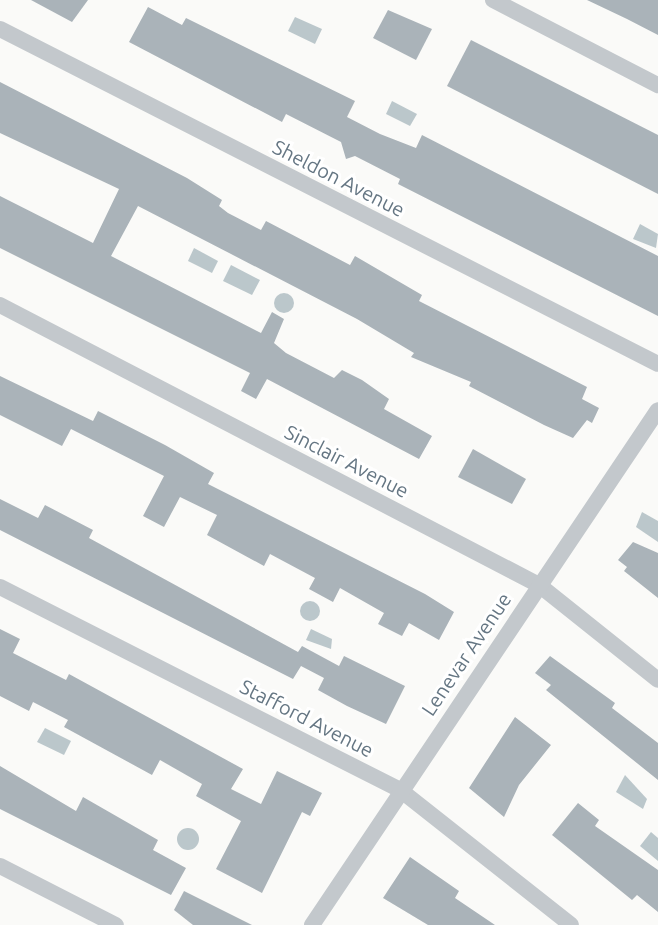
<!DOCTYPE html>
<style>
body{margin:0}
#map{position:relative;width:658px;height:925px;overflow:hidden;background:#fafaf8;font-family:Ubuntu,sans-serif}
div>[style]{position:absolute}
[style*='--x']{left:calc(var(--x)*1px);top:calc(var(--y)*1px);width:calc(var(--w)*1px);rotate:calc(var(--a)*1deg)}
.water>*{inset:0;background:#bbc7cb}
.round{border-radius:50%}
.building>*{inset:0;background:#aab3b9}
.street>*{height:16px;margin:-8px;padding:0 8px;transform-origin:8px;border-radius:8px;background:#c3c8cc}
span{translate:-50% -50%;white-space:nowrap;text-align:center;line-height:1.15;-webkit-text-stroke:6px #fff;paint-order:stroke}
.street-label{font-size:20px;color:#657683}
</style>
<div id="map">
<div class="water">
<div style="clip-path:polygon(295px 17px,322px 29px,315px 44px,288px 31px)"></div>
<div style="clip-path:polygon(392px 101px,417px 114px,410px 126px,386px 114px)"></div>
<div style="clip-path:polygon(640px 224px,658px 234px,656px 248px,633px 239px)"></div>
<div style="clip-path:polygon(194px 248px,218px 261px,212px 273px,188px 261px)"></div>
<div style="clip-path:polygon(231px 265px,260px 280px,252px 295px,223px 281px)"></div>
<div class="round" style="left:274px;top:293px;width:20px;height:20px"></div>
<div style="clip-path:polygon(642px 512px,658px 521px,658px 542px,636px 527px)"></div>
<div class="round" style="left:300px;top:601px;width:20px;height:20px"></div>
<div style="clip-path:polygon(311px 629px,332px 639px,331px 649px,306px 640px)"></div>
<div style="clip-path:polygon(45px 728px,71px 741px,64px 755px,37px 742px)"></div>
<div style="clip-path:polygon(625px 775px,647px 799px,643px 809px,616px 792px)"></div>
<div class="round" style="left:177px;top:828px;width:22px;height:22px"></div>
<div style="clip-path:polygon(651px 832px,658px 838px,658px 861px,640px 846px)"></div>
</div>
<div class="building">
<div style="clip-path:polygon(31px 0,88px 0,72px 22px)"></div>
<div style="clip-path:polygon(587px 0,658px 0,658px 35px,627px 19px)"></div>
<div style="clip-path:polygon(148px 7px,182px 25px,186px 18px,355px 101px,347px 117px,380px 134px,416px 148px,422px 135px,658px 256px,658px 316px,398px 184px,400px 179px,355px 156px,346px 159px,341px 142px,286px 114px,282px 122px,129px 42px)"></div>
<div style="clip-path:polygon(388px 10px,432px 29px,416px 60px,373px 38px)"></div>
<div style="clip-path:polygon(471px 40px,658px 135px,658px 194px,447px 86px)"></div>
<div style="clip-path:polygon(0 82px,187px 178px,222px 200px,219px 206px,228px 213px,261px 230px,266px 221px,350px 265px,355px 256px,422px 295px,419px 301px,587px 387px,582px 399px,599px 408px,592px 423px,587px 420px,573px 438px,544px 425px,469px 386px,471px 382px,411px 357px,414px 353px,357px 319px,138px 206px,111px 256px,261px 333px,272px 312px,284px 319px,274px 343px,286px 353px,334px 378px,342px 370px,362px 380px,389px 399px,384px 409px,432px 436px,419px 459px,267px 379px,256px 399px,241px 391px,250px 373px,0 248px,0 196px,93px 243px,119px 189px,0 133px)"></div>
<div style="clip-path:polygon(0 376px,93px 421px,98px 411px,165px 445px,214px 473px,208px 484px,425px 594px,454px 612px,439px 640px,409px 623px,402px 636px,378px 624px,384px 613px,340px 588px,333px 602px,309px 589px,315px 578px,270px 554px,264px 566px,207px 535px,217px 515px,180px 497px,164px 527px,143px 516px,164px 476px,71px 429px,62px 446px,0 415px)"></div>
<div style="clip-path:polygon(473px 449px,526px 479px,512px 504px,458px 477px)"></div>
<div style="clip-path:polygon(0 499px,38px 518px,45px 505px,68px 517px,93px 530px,89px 538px,298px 652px,302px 646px,339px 666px,344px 656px,405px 686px,386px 724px,347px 706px,318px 690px,324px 678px,301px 666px,293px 679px,0 530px)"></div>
<div style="clip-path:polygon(633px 542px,658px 553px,658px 598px,624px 571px,627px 567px,618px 560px)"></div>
<div style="clip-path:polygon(0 629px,20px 639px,13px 653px,66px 680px,69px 674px,243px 769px,231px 789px,261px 804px,277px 771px,322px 793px,310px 816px,302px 812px,262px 893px,216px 869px,241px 821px,196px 796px,202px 784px,160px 760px,152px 775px,64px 727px,68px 720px,33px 702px,29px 711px,0 696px)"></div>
<div style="clip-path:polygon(550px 656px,615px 703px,612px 708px,658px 743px,658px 780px,546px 690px,551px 685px,535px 673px)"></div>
<div style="clip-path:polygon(515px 717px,551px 745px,519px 785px,504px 817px,469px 788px)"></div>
<div style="clip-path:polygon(0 766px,76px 811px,83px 797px,158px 840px,153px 850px,186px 868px,171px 895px,0 809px)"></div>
<div style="clip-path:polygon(578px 803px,599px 820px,595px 826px,658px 870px,658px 912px,637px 895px,632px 900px,552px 835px)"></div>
<div style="clip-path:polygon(410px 857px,459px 891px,455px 898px,495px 925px,428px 925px,383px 898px)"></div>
<div style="clip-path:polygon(184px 891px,252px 925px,193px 925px,174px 910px)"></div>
</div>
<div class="street">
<div style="--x:493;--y:0;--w:186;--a:27.3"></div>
<div style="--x:0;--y:29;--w:738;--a:26.98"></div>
<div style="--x:0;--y:305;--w:607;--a:27.45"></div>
<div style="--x:539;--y:585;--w:152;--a:38.6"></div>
<div style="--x:0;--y:587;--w:447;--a:26.9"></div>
<div style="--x:399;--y:789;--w:219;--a:38.3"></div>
<div style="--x:0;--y:866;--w:130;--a:27"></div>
<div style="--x:312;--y:925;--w:620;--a:-56.11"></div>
</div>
<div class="street-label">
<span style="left:339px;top:178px;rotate:27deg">Sheldon Avenue</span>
<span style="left:347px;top:461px;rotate:27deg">Sinclair Avenue</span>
<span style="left:466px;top:654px;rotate:-56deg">Lenevar Avenue</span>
<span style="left:307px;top:718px;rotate:27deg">Stafford Avenue</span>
</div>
</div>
